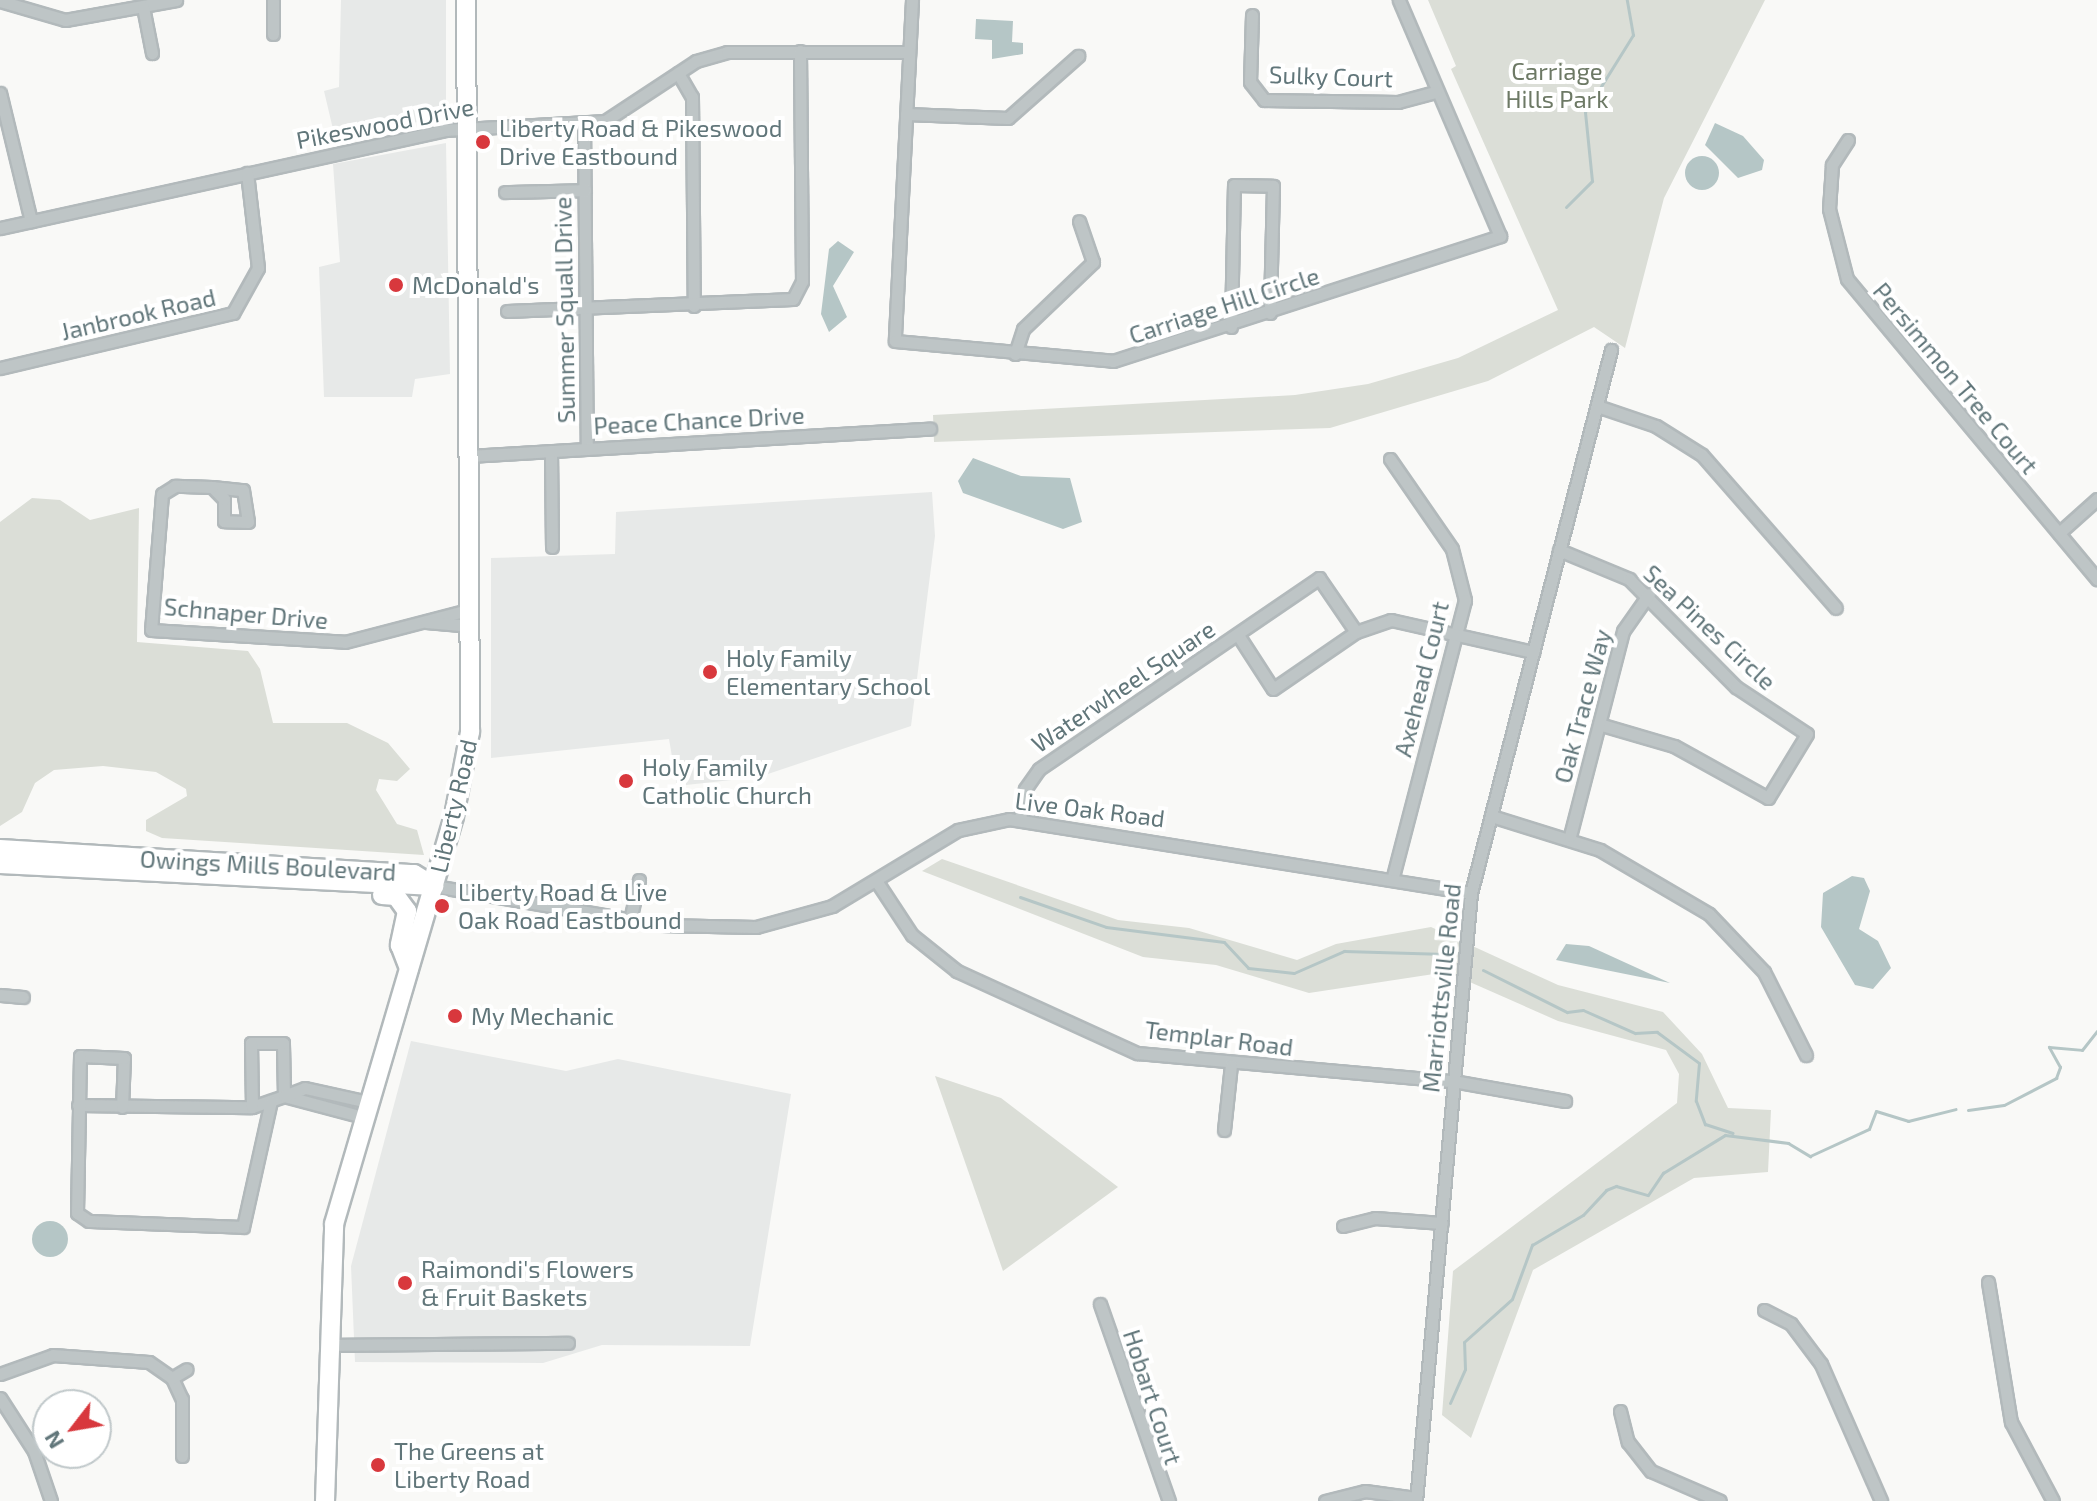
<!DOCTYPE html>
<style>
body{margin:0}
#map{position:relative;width:2097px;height:1501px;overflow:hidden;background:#f9f9f7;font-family:"Exo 2",sans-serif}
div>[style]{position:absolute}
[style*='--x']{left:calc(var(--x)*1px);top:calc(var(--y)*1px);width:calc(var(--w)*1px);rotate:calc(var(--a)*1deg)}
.built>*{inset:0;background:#e7e9e8}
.green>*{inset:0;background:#dbded7}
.water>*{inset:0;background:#b5c6c6}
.round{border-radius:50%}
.stream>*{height:3px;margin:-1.5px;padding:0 1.5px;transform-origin:1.5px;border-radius:1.5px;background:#b5c6c6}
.roads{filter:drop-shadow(2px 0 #b2b9bb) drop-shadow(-2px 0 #b2b9bb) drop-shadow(0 2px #b2b9bb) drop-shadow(0 -2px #b2b9bb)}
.street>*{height:11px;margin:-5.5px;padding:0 5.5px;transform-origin:5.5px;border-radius:5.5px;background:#bec5c6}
.primary>*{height:18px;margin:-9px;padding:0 9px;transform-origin:9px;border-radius:9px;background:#fff}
.dots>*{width:22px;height:22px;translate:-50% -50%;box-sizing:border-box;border:4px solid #fff;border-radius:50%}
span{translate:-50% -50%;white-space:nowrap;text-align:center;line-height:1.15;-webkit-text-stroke:8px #fff;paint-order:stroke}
.park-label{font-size:24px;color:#6d7965}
.street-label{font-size:24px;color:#61767a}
.poi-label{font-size:24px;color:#61767a}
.left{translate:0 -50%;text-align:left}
.north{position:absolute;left:32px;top:1389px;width:80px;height:80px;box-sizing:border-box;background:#fff;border:2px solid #c0c8ca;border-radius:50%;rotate:239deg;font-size:22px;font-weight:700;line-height:32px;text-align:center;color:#61767a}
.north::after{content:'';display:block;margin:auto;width:28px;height:36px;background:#d8383d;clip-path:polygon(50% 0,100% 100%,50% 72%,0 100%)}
</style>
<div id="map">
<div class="built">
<div style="clip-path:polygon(341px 0,446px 0,446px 115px,336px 142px,324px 91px,339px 87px)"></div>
<div style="clip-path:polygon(446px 143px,450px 374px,415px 379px,412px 397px,324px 397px,319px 267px,340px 262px,333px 164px)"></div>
<div style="clip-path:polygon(932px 492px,935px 536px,911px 726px,759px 777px,677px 786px,669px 739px,491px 758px,491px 558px,615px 554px,616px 512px)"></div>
<div style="clip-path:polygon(411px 1041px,566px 1071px,618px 1059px,791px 1094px,750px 1346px,602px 1345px,543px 1363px,355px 1362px,351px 1266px)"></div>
</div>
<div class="green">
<div style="clip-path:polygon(1428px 0,1765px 0,1664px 198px,1625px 348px,1594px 327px,1488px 381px,1330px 428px,934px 442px,933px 415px,1295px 395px,1368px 384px,1458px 358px,1558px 310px,1451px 69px,1456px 66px)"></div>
<div style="clip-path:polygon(32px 498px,60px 500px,90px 520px,139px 508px,137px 642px,248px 651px,260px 669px,273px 723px,347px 723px,388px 743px,410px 769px,397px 781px,379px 779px,376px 790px,397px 824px,417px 830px,424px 855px,162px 838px,146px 831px,146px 820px,187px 796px,186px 789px,156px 772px,103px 766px,54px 770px,35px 783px,22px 812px,0 826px,0 522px)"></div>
<div style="clip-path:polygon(942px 859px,1118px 920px,1189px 928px,1297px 960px,1336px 944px,1431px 927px,1558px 985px,1663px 1012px,1702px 1054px,1728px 1108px,1771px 1110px,1768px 1172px,1694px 1178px,1533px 1270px,1471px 1438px,1442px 1415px,1453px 1271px,1677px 1103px,1679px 1074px,1666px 1050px,1558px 1021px,1447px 972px,1309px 993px,1216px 965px,1143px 957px,922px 871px)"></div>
<div style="clip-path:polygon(935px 1076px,1001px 1098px,1118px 1187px,1003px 1271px)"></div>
</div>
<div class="water">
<div style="clip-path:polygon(976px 19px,1013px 21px,1012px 42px,1023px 43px,1023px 54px,992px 59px,992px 40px,975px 39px)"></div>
<div style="clip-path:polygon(1715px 123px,1743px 136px,1764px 160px,1762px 170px,1738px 178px,1705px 145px)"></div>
<div class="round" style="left:1685px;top:156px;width:34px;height:34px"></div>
<div style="clip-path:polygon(838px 241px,854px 252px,833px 286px,847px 317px,829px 332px,821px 314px,829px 249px)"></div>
<div style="clip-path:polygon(973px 458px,1021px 476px,1070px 478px,1082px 522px,1063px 529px,963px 493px,958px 481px)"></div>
<div style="clip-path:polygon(1852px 876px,1864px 878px,1870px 891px,1859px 929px,1878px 941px,1891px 968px,1873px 989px,1855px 985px,1821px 927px,1823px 893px)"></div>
<div style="clip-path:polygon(1566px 944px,1589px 946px,1670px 983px,1556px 960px)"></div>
<div class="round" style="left:32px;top:1221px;width:36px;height:36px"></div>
</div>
<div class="stream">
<div style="--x:1566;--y:207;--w:37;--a:-45"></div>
<div style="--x:1592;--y:181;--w:69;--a:-95.8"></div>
<div style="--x:1585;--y:112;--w:91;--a:-58.1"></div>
<div style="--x:1633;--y:35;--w:36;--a:-100"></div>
<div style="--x:1020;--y:897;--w:91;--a:19.2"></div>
<div style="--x:1106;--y:927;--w:119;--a:7.2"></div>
<div style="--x:1224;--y:942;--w:35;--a:47"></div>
<div style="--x:1248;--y:968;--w:46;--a:6.2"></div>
<div style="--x:1294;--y:973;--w:55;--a:-23.7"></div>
<div style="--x:1344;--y:951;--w:102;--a:1.7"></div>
<div style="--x:1483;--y:970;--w:94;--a:26.6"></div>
<div style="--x:1567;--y:1012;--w:16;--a:-7"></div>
<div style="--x:1583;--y:1010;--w:57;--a:23.9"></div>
<div style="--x:1635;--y:1033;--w:22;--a:-3"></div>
<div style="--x:1657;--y:1032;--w:52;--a:36.4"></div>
<div style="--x:1699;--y:1063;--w:38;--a:95"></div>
<div style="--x:1696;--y:1101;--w:25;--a:69"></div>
<div style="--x:1705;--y:1124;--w:29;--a:18"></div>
<div style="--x:1968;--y:1110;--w:36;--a:-8"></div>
<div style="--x:2004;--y:1105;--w:59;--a:-27.4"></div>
<div style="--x:2056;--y:1078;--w:12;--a:-70"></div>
<div style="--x:2060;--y:1067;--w:23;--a:-119"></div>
<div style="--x:2049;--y:1047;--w:33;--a:5"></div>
<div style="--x:2082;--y:1050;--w:24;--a:-52"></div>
<div style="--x:1450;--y:1403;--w:37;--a:-66"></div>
<div style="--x:1465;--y:1369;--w:27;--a:-92"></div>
<div style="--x:1464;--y:1342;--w:64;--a:-41.9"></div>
<div style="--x:1512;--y:1299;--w:58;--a:-69.7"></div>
<div style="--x:1532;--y:1245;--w:59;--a:-30.5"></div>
<div style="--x:1583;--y:1215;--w:34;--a:-47"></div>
<div style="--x:1606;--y:1190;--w:11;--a:-22"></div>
<div style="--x:1616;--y:1186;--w:33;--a:16"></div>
<div style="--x:1648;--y:1195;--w:27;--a:-56"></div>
<div style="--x:1663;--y:1173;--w:73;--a:-31.5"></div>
<div style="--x:1725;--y:1135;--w:64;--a:7.2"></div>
<div style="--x:1788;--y:1143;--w:26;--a:31"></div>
<div style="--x:1810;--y:1156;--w:65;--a:-24.6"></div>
<div style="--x:1869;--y:1129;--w:19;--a:-69"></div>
<div style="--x:1876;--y:1111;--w:34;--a:17"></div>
<div style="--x:1908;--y:1121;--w:49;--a:-14"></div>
</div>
<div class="roads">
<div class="street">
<div style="--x:273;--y:0;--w:34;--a:90"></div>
<div style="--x:912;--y:0;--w:341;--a:92.9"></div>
<div style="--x:895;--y:341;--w:219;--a:5.2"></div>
<div style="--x:1113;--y:361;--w:407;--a:-17.9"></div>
<div style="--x:1500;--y:236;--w:257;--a:-113.2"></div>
<div style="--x:0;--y:1;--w:68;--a:16.3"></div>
<div style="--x:65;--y:20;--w:113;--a:-10.2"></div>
<div style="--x:143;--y:7;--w:47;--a:78.9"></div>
<div style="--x:1252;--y:15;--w:67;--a:91.7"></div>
<div style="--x:1250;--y:82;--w:23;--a:52"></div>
<div style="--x:1264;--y:100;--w:134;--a:0.9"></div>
<div style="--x:1398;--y:102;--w:39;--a:-15"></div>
<div style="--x:678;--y:73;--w:28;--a:60"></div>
<div style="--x:692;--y:97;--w:209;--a:89.5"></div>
<div style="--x:0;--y:93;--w:132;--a:76.4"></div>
<div style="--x:906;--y:114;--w:102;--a:2.2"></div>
<div style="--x:1008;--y:118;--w:94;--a:-41.5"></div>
<div style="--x:584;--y:123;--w:326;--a:89.5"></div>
<div style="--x:1848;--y:140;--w:30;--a:123"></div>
<div style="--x:1832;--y:165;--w:44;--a:93.9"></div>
<div style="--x:1829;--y:209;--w:72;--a:75.6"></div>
<div style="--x:1847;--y:279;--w:391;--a:50.2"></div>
<div style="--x:505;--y:192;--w:80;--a:-1.4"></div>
<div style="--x:0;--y:228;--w:456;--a:-12.4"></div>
<div style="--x:445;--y:130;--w:160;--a:-3.2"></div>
<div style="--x:605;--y:121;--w:109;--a:-33.4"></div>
<div style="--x:696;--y:61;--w:32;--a:-16"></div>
<div style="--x:727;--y:52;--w:182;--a:0"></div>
<div style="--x:507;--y:311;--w:286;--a:-2.4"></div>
<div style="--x:793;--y:299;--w:20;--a:-63"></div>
<div style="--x:802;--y:281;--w:230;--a:-90.5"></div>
<div style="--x:1231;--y:327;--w:142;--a:-88.8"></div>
<div style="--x:1234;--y:185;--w:39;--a:1"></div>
<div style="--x:1273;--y:186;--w:127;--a:91.4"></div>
<div style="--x:1015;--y:354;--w:26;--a:-72"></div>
<div style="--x:1023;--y:329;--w:97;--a:-43.7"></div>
<div style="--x:1093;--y:262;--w:43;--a:-108.9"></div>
<div style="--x:0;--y:368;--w:239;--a:-13.3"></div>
<div style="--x:233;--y:313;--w:51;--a:-60.9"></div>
<div style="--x:258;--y:268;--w:96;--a:-96.6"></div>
<div style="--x:1597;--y:406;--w:62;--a:18.7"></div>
<div style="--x:1656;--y:426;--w:54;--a:32.2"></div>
<div style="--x:1702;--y:455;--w:203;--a:48.8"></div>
<div style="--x:551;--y:451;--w:96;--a:89.4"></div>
<div style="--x:470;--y:456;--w:461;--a:-3.4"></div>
<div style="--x:1390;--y:459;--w:109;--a:55.4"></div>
<div style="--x:1452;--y:549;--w:53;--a:75.7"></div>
<div style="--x:1465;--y:600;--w:289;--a:104.6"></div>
<div style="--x:212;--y:487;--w:31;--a:6"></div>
<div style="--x:243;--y:490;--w:32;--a:81"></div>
<div style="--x:248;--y:522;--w:24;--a:-178"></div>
<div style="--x:224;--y:521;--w:22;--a:-90"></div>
<div style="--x:224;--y:499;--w:17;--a:-135"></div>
<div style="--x:212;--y:487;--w:37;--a:-178"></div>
<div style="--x:175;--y:486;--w:15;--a:148"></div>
<div style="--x:162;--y:494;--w:136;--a:94.6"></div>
<div style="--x:151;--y:630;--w:194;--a:3.5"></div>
<div style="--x:345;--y:642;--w:131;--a:-14.6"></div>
<div style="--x:2059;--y:533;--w:51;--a:-41.8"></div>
<div style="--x:1559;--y:550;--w:76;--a:22.5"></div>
<div style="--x:1629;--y:579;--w:152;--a:45.3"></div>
<div style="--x:1736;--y:687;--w:85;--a:33.5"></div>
<div style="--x:1807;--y:734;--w:75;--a:121.4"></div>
<div style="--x:1768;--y:798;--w:107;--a:-151"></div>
<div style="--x:1674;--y:746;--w:78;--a:-163.7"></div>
<div style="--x:426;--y:622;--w:46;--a:5"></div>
<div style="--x:1238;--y:635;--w:64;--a:57.1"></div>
<div style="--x:1273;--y:689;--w:101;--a:-34.5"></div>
<div style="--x:1356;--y:632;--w:37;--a:-19"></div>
<div style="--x:1391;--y:620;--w:146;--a:12.7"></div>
<div style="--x:1491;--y:816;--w:114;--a:17.3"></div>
<div style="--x:1600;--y:850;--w:126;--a:30.4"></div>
<div style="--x:1709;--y:914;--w:80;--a:46.5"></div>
<div style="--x:1764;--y:972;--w:93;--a:63.2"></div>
<div style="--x:1020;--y:819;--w:30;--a:-81"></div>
<div style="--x:1025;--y:789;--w:24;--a:-55"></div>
<div style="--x:1039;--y:769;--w:339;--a:-34.3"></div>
<div style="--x:1319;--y:578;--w:65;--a:55.6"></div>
<div style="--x:1570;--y:836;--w:212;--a:-75.5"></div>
<div style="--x:1623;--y:631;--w:45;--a:-54.9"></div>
<div style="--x:877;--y:882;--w:64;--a:56.6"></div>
<div style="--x:912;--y:935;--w:58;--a:38.7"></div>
<div style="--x:957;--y:971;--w:198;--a:24.5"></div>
<div style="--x:1137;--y:1053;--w:317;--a:5.1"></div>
<div style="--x:1453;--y:1081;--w:114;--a:10.1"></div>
<div style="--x:434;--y:886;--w:230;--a:9.7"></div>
<div style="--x:661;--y:925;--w:95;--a:1.2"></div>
<div style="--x:756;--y:927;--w:79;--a:-15.4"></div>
<div style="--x:832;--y:906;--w:147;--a:-31.1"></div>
<div style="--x:958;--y:830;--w:52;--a:-12.2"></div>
<div style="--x:1009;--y:819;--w:468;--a:9.1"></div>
<div style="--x:630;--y:920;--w:41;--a:-77.3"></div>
<div style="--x:0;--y:995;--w:23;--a:5"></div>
<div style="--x:78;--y:1105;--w:174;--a:0.7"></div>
<div style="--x:252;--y:1107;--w:34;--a:-19"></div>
<div style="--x:284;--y:1096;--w:53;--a:-91.1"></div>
<div style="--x:283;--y:1043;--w:32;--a:180"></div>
<div style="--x:251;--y:1043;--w:64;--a:89.1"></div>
<div style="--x:122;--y:1107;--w:49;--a:-87.7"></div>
<div style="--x:124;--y:1058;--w:44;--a:-177.4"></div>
<div style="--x:80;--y:1056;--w:157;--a:91.1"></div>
<div style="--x:77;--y:1213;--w:14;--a:34"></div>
<div style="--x:89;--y:1221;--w:154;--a:2.2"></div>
<div style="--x:243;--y:1227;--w:129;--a:-77.5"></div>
<div style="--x:363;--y:1117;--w:82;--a:-165.1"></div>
<div style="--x:284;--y:1096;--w:22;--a:-21"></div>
<div style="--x:305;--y:1088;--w:65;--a:12.5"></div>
<div style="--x:1224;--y:1130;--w:65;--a:-83.9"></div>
<div style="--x:1343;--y:1226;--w:33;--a:-14"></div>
<div style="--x:1375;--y:1218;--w:67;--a:4.3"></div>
<div style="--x:1988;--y:1282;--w:142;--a:80.7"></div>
<div style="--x:2011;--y:1422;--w:89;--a:62"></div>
<div style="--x:1100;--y:1304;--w:209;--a:70.7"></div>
<div style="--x:1764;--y:1310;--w:30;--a:27"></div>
<div style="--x:1791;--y:1324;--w:50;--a:53.1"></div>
<div style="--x:1821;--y:1364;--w:150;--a:66.3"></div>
<div style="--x:328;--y:1345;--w:240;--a:-0.5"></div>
<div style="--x:0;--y:1374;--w:56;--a:-19.7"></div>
<div style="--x:53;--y:1355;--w:96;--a:4.2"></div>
<div style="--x:149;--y:1362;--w:28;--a:35"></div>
<div style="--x:172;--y:1378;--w:23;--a:65"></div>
<div style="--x:182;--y:1399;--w:57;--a:90"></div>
<div style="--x:172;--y:1378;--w:17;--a:-31"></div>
<div style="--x:0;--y:1398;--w:63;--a:57.3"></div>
<div style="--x:34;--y:1451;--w:53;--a:71.2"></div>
<div style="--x:1620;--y:1411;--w:32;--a:76"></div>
<div style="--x:1628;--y:1442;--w:37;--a:52"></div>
<div style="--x:1651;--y:1471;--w:75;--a:23.5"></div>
<div style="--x:1325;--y:1501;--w:41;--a:-14"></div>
<div style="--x:1365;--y:1491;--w:51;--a:7.8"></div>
<div style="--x:1416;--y:1501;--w:610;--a:-84.83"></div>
<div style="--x:1471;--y:893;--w:561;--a:-75.54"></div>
</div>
<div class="primary">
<div style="--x:0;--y:849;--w:415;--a:3.5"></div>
<div style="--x:414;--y:874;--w:23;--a:31"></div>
<div style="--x:0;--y:864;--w:435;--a:2.9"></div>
<div style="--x:382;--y:895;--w:14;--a:4"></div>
<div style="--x:396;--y:896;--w:19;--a:54"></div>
<div style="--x:407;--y:911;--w:35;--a:102"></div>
<div style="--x:400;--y:945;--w:25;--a:69"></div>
<div style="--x:325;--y:1501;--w:277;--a:-88.1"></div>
<div style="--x:334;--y:1224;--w:425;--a:-73.6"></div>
<div style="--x:454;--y:816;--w:86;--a:-79.2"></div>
<div style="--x:470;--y:732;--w:732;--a:-90.31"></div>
</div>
</div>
<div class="dots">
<div style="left:483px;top:142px;background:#d8383d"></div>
<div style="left:396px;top:285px;background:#d8383d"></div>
<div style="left:710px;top:672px;background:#d8383d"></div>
<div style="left:626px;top:781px;background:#d8383d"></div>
<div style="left:442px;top:906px;background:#d8383d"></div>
<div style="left:455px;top:1016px;background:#d8383d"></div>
<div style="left:405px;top:1283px;background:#d8383d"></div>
<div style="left:378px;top:1465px;background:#d8383d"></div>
</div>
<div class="park-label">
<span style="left:1557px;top:85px">Carriage<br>Hills Park</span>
</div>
<div class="street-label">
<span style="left:1331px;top:76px;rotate:2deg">Sulky Court</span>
<span style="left:385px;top:123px;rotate:-11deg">Pikeswood Drive</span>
<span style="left:1224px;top:305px;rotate:-18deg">Carriage Hill Circle</span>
<span style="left:564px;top:310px;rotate:-91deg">Summer Squall Drive</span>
<span style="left:138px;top:314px;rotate:-13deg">Janbrook Road</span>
<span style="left:1956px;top:378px;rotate:50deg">Persimmon Tree Court</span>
<span style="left:699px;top:420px;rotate:-3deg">Peace Chance Drive</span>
<span style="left:246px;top:613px;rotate:5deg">Schnaper Drive</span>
<span style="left:1710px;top:627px;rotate:43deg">Sea Pines Circle</span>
<span style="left:1421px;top:679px;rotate:-76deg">Axehead Court</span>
<span style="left:1123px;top:686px;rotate:-34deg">Waterwheel Square</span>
<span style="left:1582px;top:706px;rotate:-75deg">Oak Trace Way</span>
<span style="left:453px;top:806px;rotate:-77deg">Liberty Road</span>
<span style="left:1090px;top:809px;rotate:7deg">Live Oak Road</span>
<span style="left:268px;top:865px;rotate:3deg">Owings Mills Boulevard</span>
<span style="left:1441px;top:988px;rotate:-84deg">Marriottsville Road</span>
<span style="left:1219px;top:1038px;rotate:7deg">Templar Road</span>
<span style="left:1153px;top:1397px;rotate:72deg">Hobart Court</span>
</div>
<div class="poi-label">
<span class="left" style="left:499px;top:142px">Liberty Road &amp; Pikeswood<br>Drive Eastbound</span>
<span class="left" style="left:412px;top:285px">McDonald's</span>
<span class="left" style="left:726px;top:672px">Holy Family<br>Elementary School</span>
<span class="left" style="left:642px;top:781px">Holy Family<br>Catholic Church</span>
<span class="left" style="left:458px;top:906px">Liberty Road &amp; Live<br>Oak Road Eastbound</span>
<span class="left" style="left:471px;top:1016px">My Mechanic</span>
<span class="left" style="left:421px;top:1283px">Raimondi's Flowers<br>&amp; Fruit Baskets</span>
<span class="left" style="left:394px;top:1465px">The Greens at<br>Liberty Road</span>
</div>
<div class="north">N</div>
</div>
